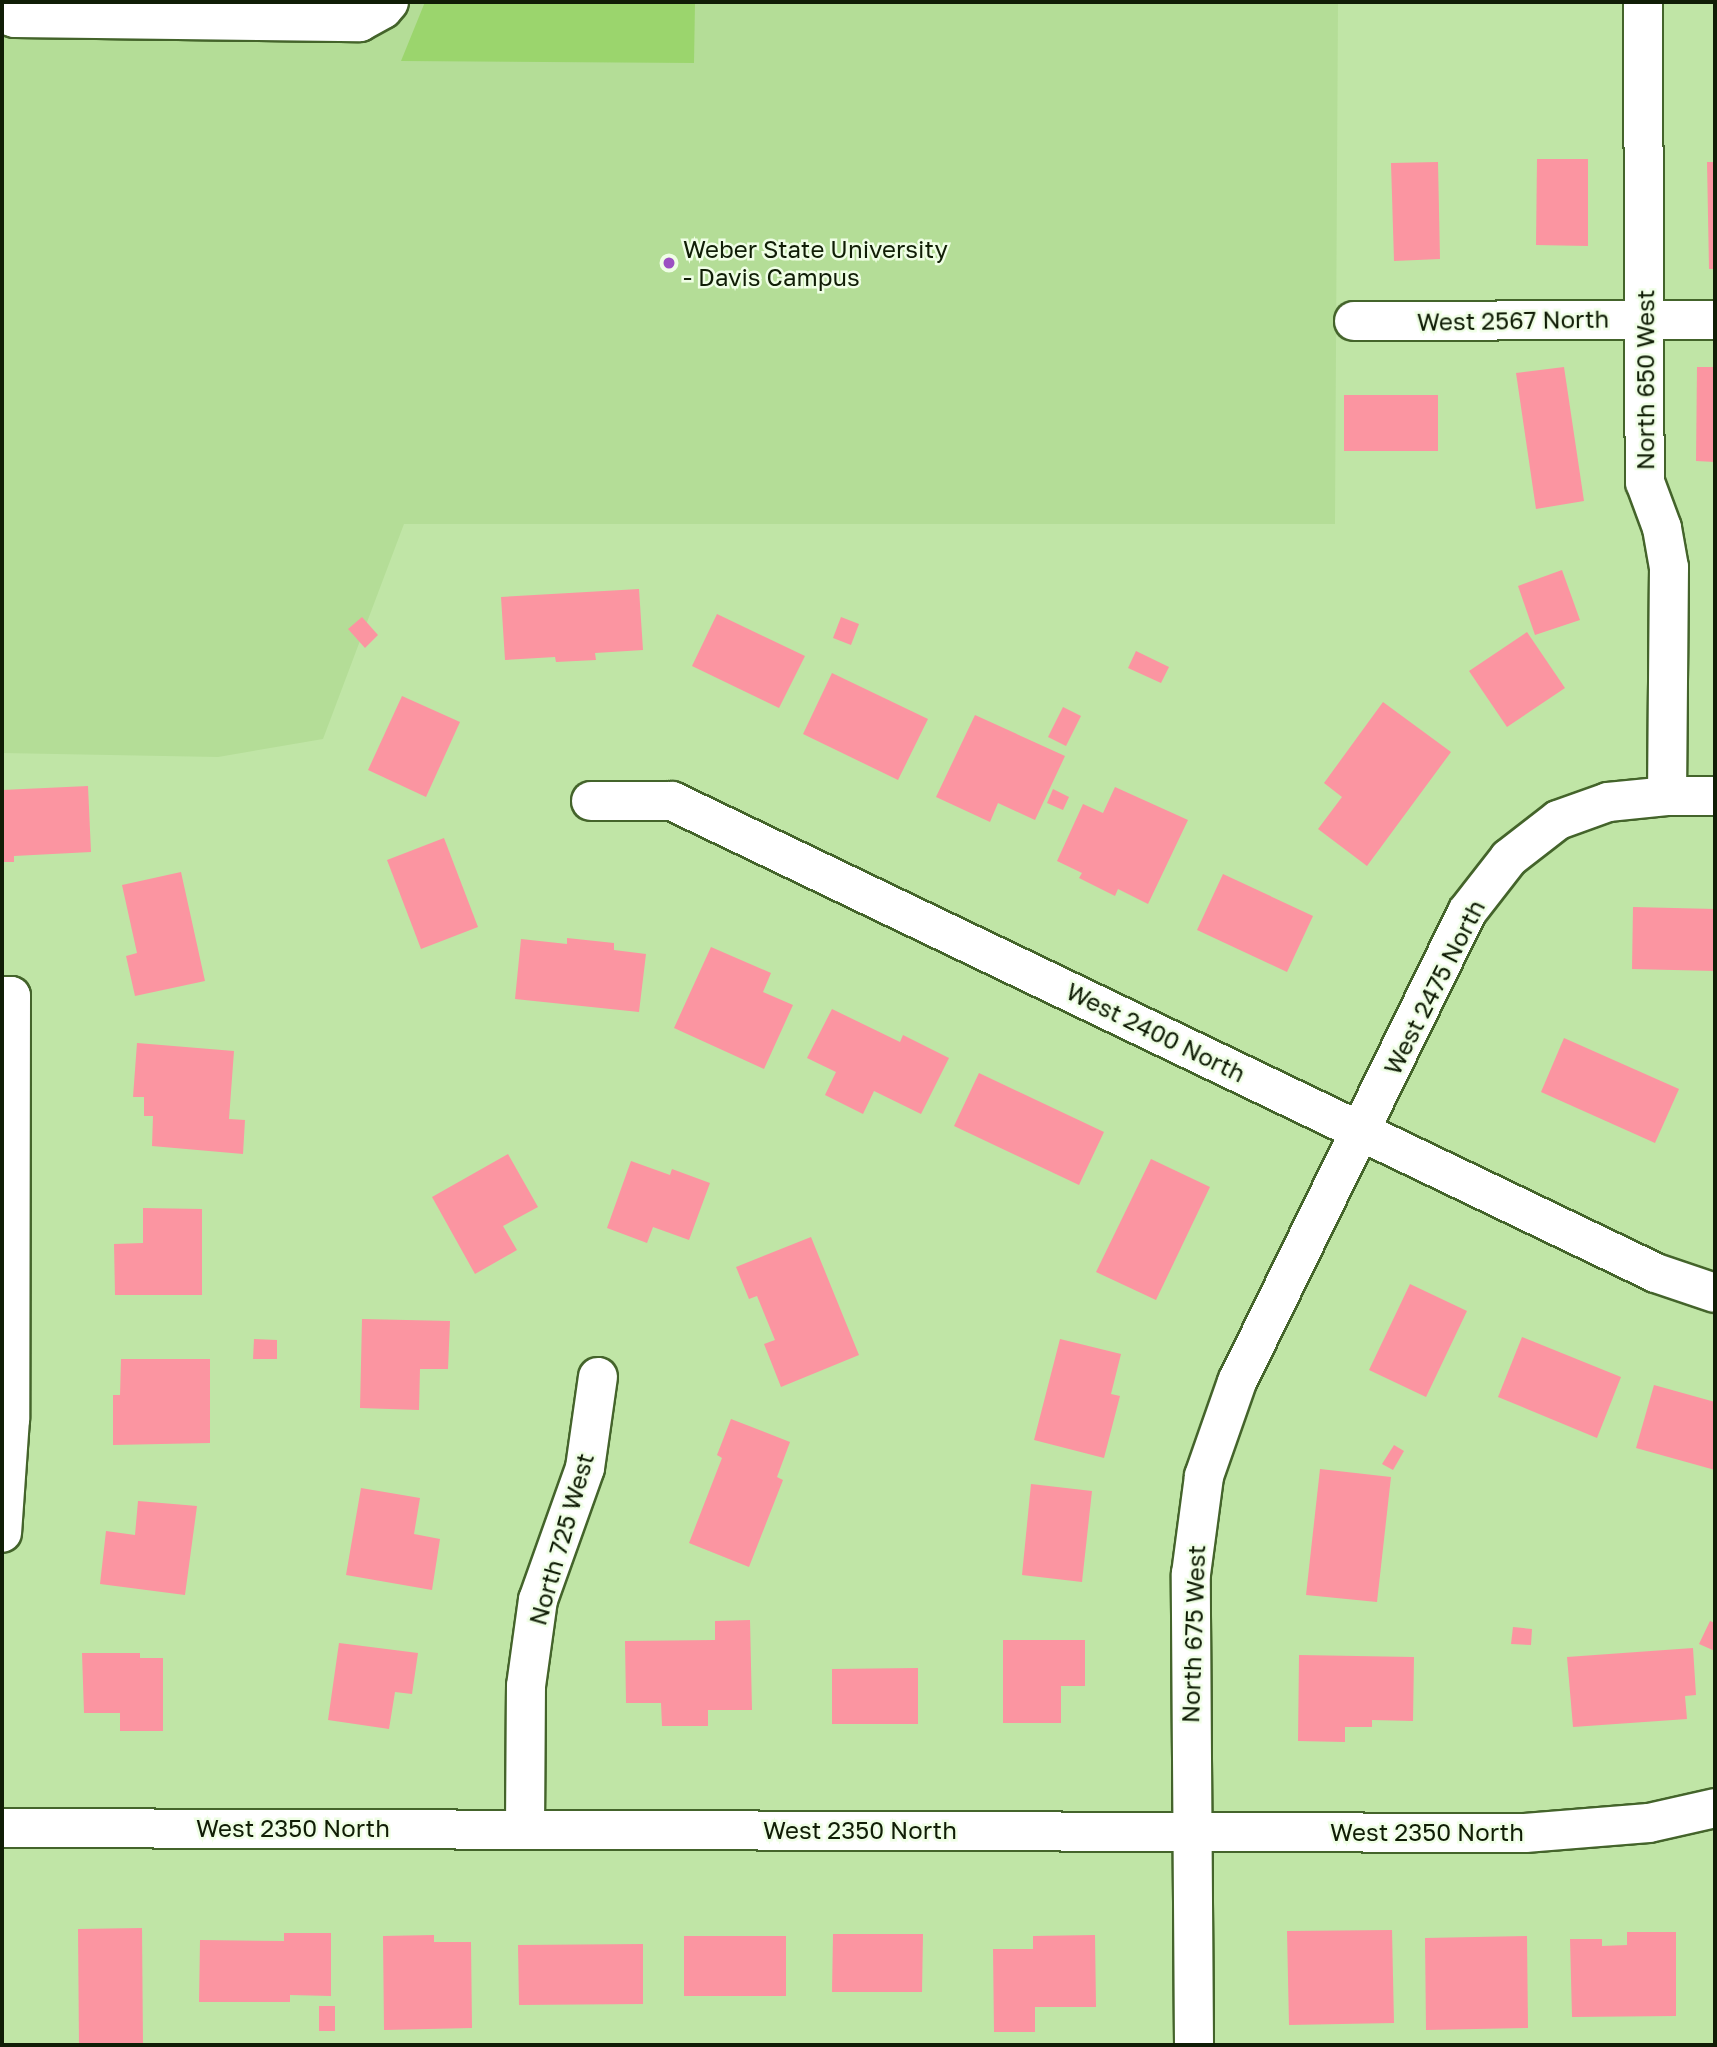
<!DOCTYPE html>
<style>
body{margin:0}
#map{position:relative;width:1717px;height:2047px;overflow:hidden;background:#c0e5a6;font-family:"Golos Text",sans-serif}
div>[style]{position:absolute}
[style*='--x']{left:calc(var(--x)*1px);top:calc(var(--y)*1px);width:calc(var(--w)*1px);rotate:calc(var(--a)*1deg)}
.built>*{inset:0;background:#b4dd97}
.green>*{inset:0;background:#9bd56d}
.building>*{inset:0;background:#fb95a1}
.roads{filter:drop-shadow(2px 0 #44642b) drop-shadow(-2px 0 #44642b) drop-shadow(0 2px #44642b) drop-shadow(0 -2px #44642b)}
.minor>*{height:38px;margin:-19px;padding:0 19px;transform-origin:19px;border-radius:19px;background:#fff}
.dots>*{width:19px;height:19px;translate:-50% -50%;box-sizing:border-box;border:4px solid #effee5;border-radius:50%}
span{translate:-50% -50%;white-space:nowrap;text-align:center;line-height:1.15;-webkit-text-stroke:5px #effee5;paint-order:stroke}
.poi-label{font-size:24px;color:#101d06}
.left{translate:0 -50%;text-align:left}
.street-label{font-size:24px;color:#101d06}
.frame{position:absolute;inset:0;border:4px solid #101d06;pointer-events:none}
</style>
<div id="map">
<div class="built">
<div style="clip-path:polygon(2px 2px,1338px 2px,1335px 524px,404px 524px,323px 739px,218px 757px,2px 753px)"></div>
</div>
<div class="green">
<div style="clip-path:polygon(425px 2px,695px 2px,694px 63px,401px 61px)"></div>
</div>
<div class="building">
<div style="clip-path:polygon(1537px 159px,1588px 159px,1588px 246px,1536px 245px)"></div>
<div style="clip-path:polygon(1438px 162px,1440px 259px,1394px 261px,1391px 163px)"></div>
<div style="clip-path:polygon(1707px 162px,1715px 162px,1715px 269px,1709px 269px)"></div>
<div style="clip-path:polygon(1564px 367px,1584px 501px,1536px 509px,1516px 373px)"></div>
<div style="clip-path:polygon(1697px 367px,1715px 367px,1715px 462px,1696px 461px)"></div>
<div style="clip-path:polygon(1344px 395px,1438px 395px,1438px 451px,1344px 451px)"></div>
<div style="clip-path:polygon(1562px 570px,1580px 620px,1535px 635px,1518px 586px)"></div>
<div style="clip-path:polygon(639px 589px,643px 650px,595px 653px,596px 660px,556px 662px,555px 657px,505px 660px,501px 597px)"></div>
<div style="clip-path:polygon(717px 614px,805px 656px,779px 708px,692px 666px)"></div>
<div style="clip-path:polygon(362px 617px,378px 635px,365px 648px,348px 629px)"></div>
<div style="clip-path:polygon(841px 617px,859px 624px,851px 645px,833px 638px)"></div>
<div style="clip-path:polygon(1527px 632px,1565px 688px,1507px 727px,1469px 671px)"></div>
<div style="clip-path:polygon(1136px 651px,1169px 667px,1161px 683px,1128px 668px)"></div>
<div style="clip-path:polygon(832px 673px,928px 719px,898px 780px,803px 734px)"></div>
<div style="clip-path:polygon(402px 696px,460px 722px,426px 797px,368px 770px)"></div>
<div style="clip-path:polygon(1383px 702px,1451px 752px,1367px 866px,1318px 829px,1342px 797px,1324px 783px)"></div>
<div style="clip-path:polygon(1063px 707px,1081px 716px,1066px 746px,1048px 737px)"></div>
<div style="clip-path:polygon(975px 715px,1065px 756px,1035px 820px,998px 803px,990px 822px,936px 797px)"></div>
<div style="clip-path:polygon(88px 786px,91px 852px,14px 856px,14px 862px,2px 862px,2px 790px)"></div>
<div style="clip-path:polygon(1115px 787px,1188px 820px,1148px 904px,1118px 889px,1115px 896px,1079px 878px,1082px 873px,1057px 861px,1083px 804px,1103px 813px)"></div>
<div style="clip-path:polygon(1053px 789px,1069px 797px,1063px 810px,1047px 803px)"></div>
<div style="clip-path:polygon(444px 838px,478px 927px,421px 949px,387px 860px)"></div>
<div style="clip-path:polygon(181px 872px,205px 981px,135px 996px,126px 956px,137px 953px,122px 885px)"></div>
<div style="clip-path:polygon(1223px 874px,1313px 916px,1287px 972px,1197px 930px)"></div>
<div style="clip-path:polygon(1633px 907px,1715px 909px,1715px 971px,1632px 969px)"></div>
<div style="clip-path:polygon(567px 938px,614px 943px,614px 950px,646px 954px,639px 1012px,515px 999px,521px 939px,567px 944px)"></div>
<div style="clip-path:polygon(711px 947px,771px 973px,763px 992px,793px 1005px,764px 1069px,674px 1028px)"></div>
<div style="clip-path:polygon(832px 1009px,900px 1042px,903px 1035px,949px 1058px,921px 1114px,874px 1091px,863px 1114px,825px 1095px,836px 1072px,807px 1058px)"></div>
<div style="clip-path:polygon(1564px 1038px,1679px 1089px,1655px 1143px,1541px 1092px)"></div>
<div style="clip-path:polygon(137px 1043px,234px 1051px,229px 1119px,245px 1120px,243px 1154px,152px 1146px,153px 1116px,144px 1116px,144px 1097px,133px 1097px)"></div>
<div style="clip-path:polygon(979px 1073px,1104px 1132px,1079px 1185px,954px 1126px)"></div>
<div style="clip-path:polygon(508px 1154px,538px 1207px,503px 1226px,517px 1250px,475px 1274px,432px 1197px)"></div>
<div style="clip-path:polygon(1151px 1159px,1210px 1187px,1156px 1300px,1096px 1272px)"></div>
<div style="clip-path:polygon(631px 1161px,670px 1175px,672px 1169px,710px 1183px,689px 1240px,653px 1227px,647px 1243px,607px 1228px)"></div>
<div style="clip-path:polygon(143px 1208px,202px 1209px,202px 1295px,115px 1295px,114px 1244px,143px 1243px)"></div>
<div style="clip-path:polygon(811px 1237px,859px 1355px,781px 1387px,764px 1344px,775px 1340px,757px 1296px,749px 1299px,736px 1267px)"></div>
<div style="clip-path:polygon(1410px 1284px,1467px 1311px,1426px 1397px,1369px 1370px)"></div>
<div style="clip-path:polygon(362px 1319px,450px 1321px,448px 1369px,420px 1369px,419px 1410px,360px 1408px)"></div>
<div style="clip-path:polygon(1522px 1337px,1621px 1377px,1597px 1438px,1498px 1397px)"></div>
<div style="clip-path:polygon(254px 1339px,277px 1340px,277px 1359px,253px 1359px)"></div>
<div style="clip-path:polygon(1060px 1339px,1121px 1354px,1111px 1394px,1120px 1396px,1104px 1458px,1034px 1440px)"></div>
<div style="clip-path:polygon(121px 1359px,210px 1359px,210px 1443px,113px 1445px,113px 1395px,120px 1395px)"></div>
<div style="clip-path:polygon(1654px 1385px,1715px 1402px,1715px 1470px,1636px 1448px)"></div>
<div style="clip-path:polygon(731px 1419px,790px 1442px,777px 1477px,783px 1480px,749px 1567px,689px 1543px,722px 1458px,717px 1455px)"></div>
<div style="clip-path:polygon(1394px 1445px,1404px 1451px,1393px 1470px,1382px 1464px)"></div>
<div style="clip-path:polygon(1320px 1469px,1391px 1477px,1377px 1602px,1306px 1595px)"></div>
<div style="clip-path:polygon(1031px 1484px,1092px 1491px,1082px 1582px,1022px 1575px)"></div>
<div style="clip-path:polygon(361px 1488px,420px 1498px,414px 1534px,440px 1539px,432px 1590px,346px 1575px)"></div>
<div style="clip-path:polygon(138px 1501px,197px 1506px,185px 1595px,100px 1584px,106px 1531px,135px 1535px)"></div>
<div style="clip-path:polygon(750px 1620px,752px 1710px,708px 1710px,708px 1726px,662px 1726px,661px 1703px,626px 1703px,625px 1641px,715px 1640px,715px 1621px)"></div>
<div style="clip-path:polygon(1710px 1621px,1715px 1623px,1715px 1651px,1699px 1644px)"></div>
<div style="clip-path:polygon(1513px 1627px,1532px 1629px,1531px 1645px,1511px 1644px)"></div>
<div style="clip-path:polygon(1003px 1640px,1085px 1640px,1085px 1686px,1061px 1686px,1061px 1723px,1003px 1723px)"></div>
<div style="clip-path:polygon(339px 1643px,418px 1653px,412px 1694px,395px 1692px,389px 1729px,328px 1720px)"></div>
<div style="clip-path:polygon(1693px 1648px,1696px 1695px,1685px 1696px,1687px 1719px,1573px 1727px,1567px 1657px)"></div>
<div style="clip-path:polygon(82px 1653px,140px 1653px,140px 1658px,163px 1658px,163px 1731px,120px 1731px,120px 1713px,84px 1713px)"></div>
<div style="clip-path:polygon(1299px 1655px,1414px 1657px,1413px 1721px,1372px 1720px,1372px 1727px,1345px 1727px,1345px 1742px,1298px 1741px)"></div>
<div style="clip-path:polygon(918px 1668px,918px 1724px,832px 1724px,832px 1669px)"></div>
<div style="clip-path:polygon(142px 1928px,143px 2045px,79px 2045px,78px 1929px)"></div>
<div style="clip-path:polygon(1392px 1930px,1394px 2023px,1289px 2025px,1287px 1931px)"></div>
<div style="clip-path:polygon(1627px 1932px,1676px 1932px,1676px 2016px,1572px 2017px,1570px 1939px,1602px 1939px,1602px 1946px,1627px 1945px)"></div>
<div style="clip-path:polygon(284px 1933px,331px 1933px,331px 1996px,290px 1995px,290px 2002px,199px 2002px,200px 1940px,284px 1941px)"></div>
<div style="clip-path:polygon(833px 1934px,923px 1934px,922px 1992px,832px 1992px)"></div>
<div style="clip-path:polygon(434px 1935px,434px 1942px,471px 1942px,472px 2028px,384px 2030px,383px 1936px)"></div>
<div style="clip-path:polygon(1095px 1935px,1096px 2007px,1035px 2007px,1035px 2032px,994px 2032px,993px 1949px,1033px 1949px,1033px 1936px)"></div>
<div style="clip-path:polygon(684px 1936px,786px 1936px,786px 1996px,684px 1996px)"></div>
<div style="clip-path:polygon(1527px 1936px,1528px 2028px,1426px 2030px,1425px 1938px)"></div>
<div style="clip-path:polygon(643px 1944px,643px 2004px,519px 2005px,518px 1945px)"></div>
<div style="clip-path:polygon(319px 2006px,335px 2006px,335px 2031px,319px 2031px)"></div>
</div>
<div class="roads">
<div class="minor">
<div style="--x:1643;--y:2;--w:480;--a:89.8"></div>
<div style="--x:1645;--y:482;--w:49;--a:69.7"></div>
<div style="--x:1662;--y:528;--w:40;--a:80"></div>
<div style="--x:1669;--y:567;--w:229;--a:90.5"></div>
<div style="--x:2;--y:14;--w:14;--a:17"></div>
<div style="--x:15;--y:18;--w:345;--a:0.7"></div>
<div style="--x:360;--y:22;--w:26;--a:-29"></div>
<div style="--x:383;--y:9;--w:9;--a:-49"></div>
<div style="--x:1354;--y:321;--w:361;--a:-0.2"></div>
<div style="--x:591;--y:801;--w:81;--a:0"></div>
<div style="--x:672;--y:801;--w:1091;--a:25.63"></div>
<div style="--x:1656;--y:1273;--w:62;--a:18.7"></div>
<div style="--x:2;--y:996;--w:9;--a:0"></div>
<div style="--x:11;--y:996;--w:423;--a:90.1"></div>
<div style="--x:10;--y:1419;--w:114;--a:94"></div>
<div style="--x:2;--y:1828;--w:1523;--a:0.19"></div>
<div style="--x:1525;--y:1833;--w:124;--a:-4.6"></div>
<div style="--x:1649;--y:1823;--w:68;--a:-12.8"></div>
<div style="--x:525;--y:1828;--w:142;--a:-89.6"></div>
<div style="--x:526;--y:1686;--w:87;--a:-82.1"></div>
<div style="--x:538;--y:1600;--w:140;--a:-70.4"></div>
<div style="--x:585;--y:1468;--w:92;--a:-81.9"></div>
<div style="--x:1194;--y:2045;--w:471;--a:-90.4"></div>
<div style="--x:1191;--y:1574;--w:99;--a:-82.4"></div>
<div style="--x:1204;--y:1476;--w:100;--a:-70.7"></div>
<div style="--x:1237;--y:1382;--w:523;--a:-63.92"></div>
<div style="--x:1467;--y:912;--w:68;--a:-52.1"></div>
<div style="--x:1509;--y:858;--w:62;--a:-37.8"></div>
<div style="--x:1558;--y:820;--w:53;--a:-19.8"></div>
<div style="--x:1608;--y:802;--w:59;--a:-5.8"></div>
<div style="--x:1667;--y:796;--w:48;--a:0"></div>
</div>
</div>
<div class="dots">
<div style="left:669px;top:263px;background:#9c50c2"></div>
</div>
<div class="poi-label">
<span class="left" style="left:683px;top:263px">Weber State University<br>- Davis Campus</span>
</div>
<div class="street-label">
<span style="left:1513px;top:320px;rotate:-1deg">West 2567 North</span>
<span style="left:1645px;top:380px;rotate:-90deg">North 650 West</span>
<span style="left:1434px;top:987px;rotate:-63deg">West 2475 North</span>
<span style="left:1156px;top:1032px;rotate:26deg">West 2400 North</span>
<span style="left:561px;top:1539px;rotate:-74deg">North 725 West</span>
<span style="left:1193px;top:1634px;rotate:-88deg">North 675 West</span>
<span style="left:293px;top:1828px">West 2350 North</span>
<span style="left:860px;top:1830px">West 2350 North</span>
<span style="left:1427px;top:1832px">West 2350 North</span>
</div>
<div class="frame"></div>
</div>
